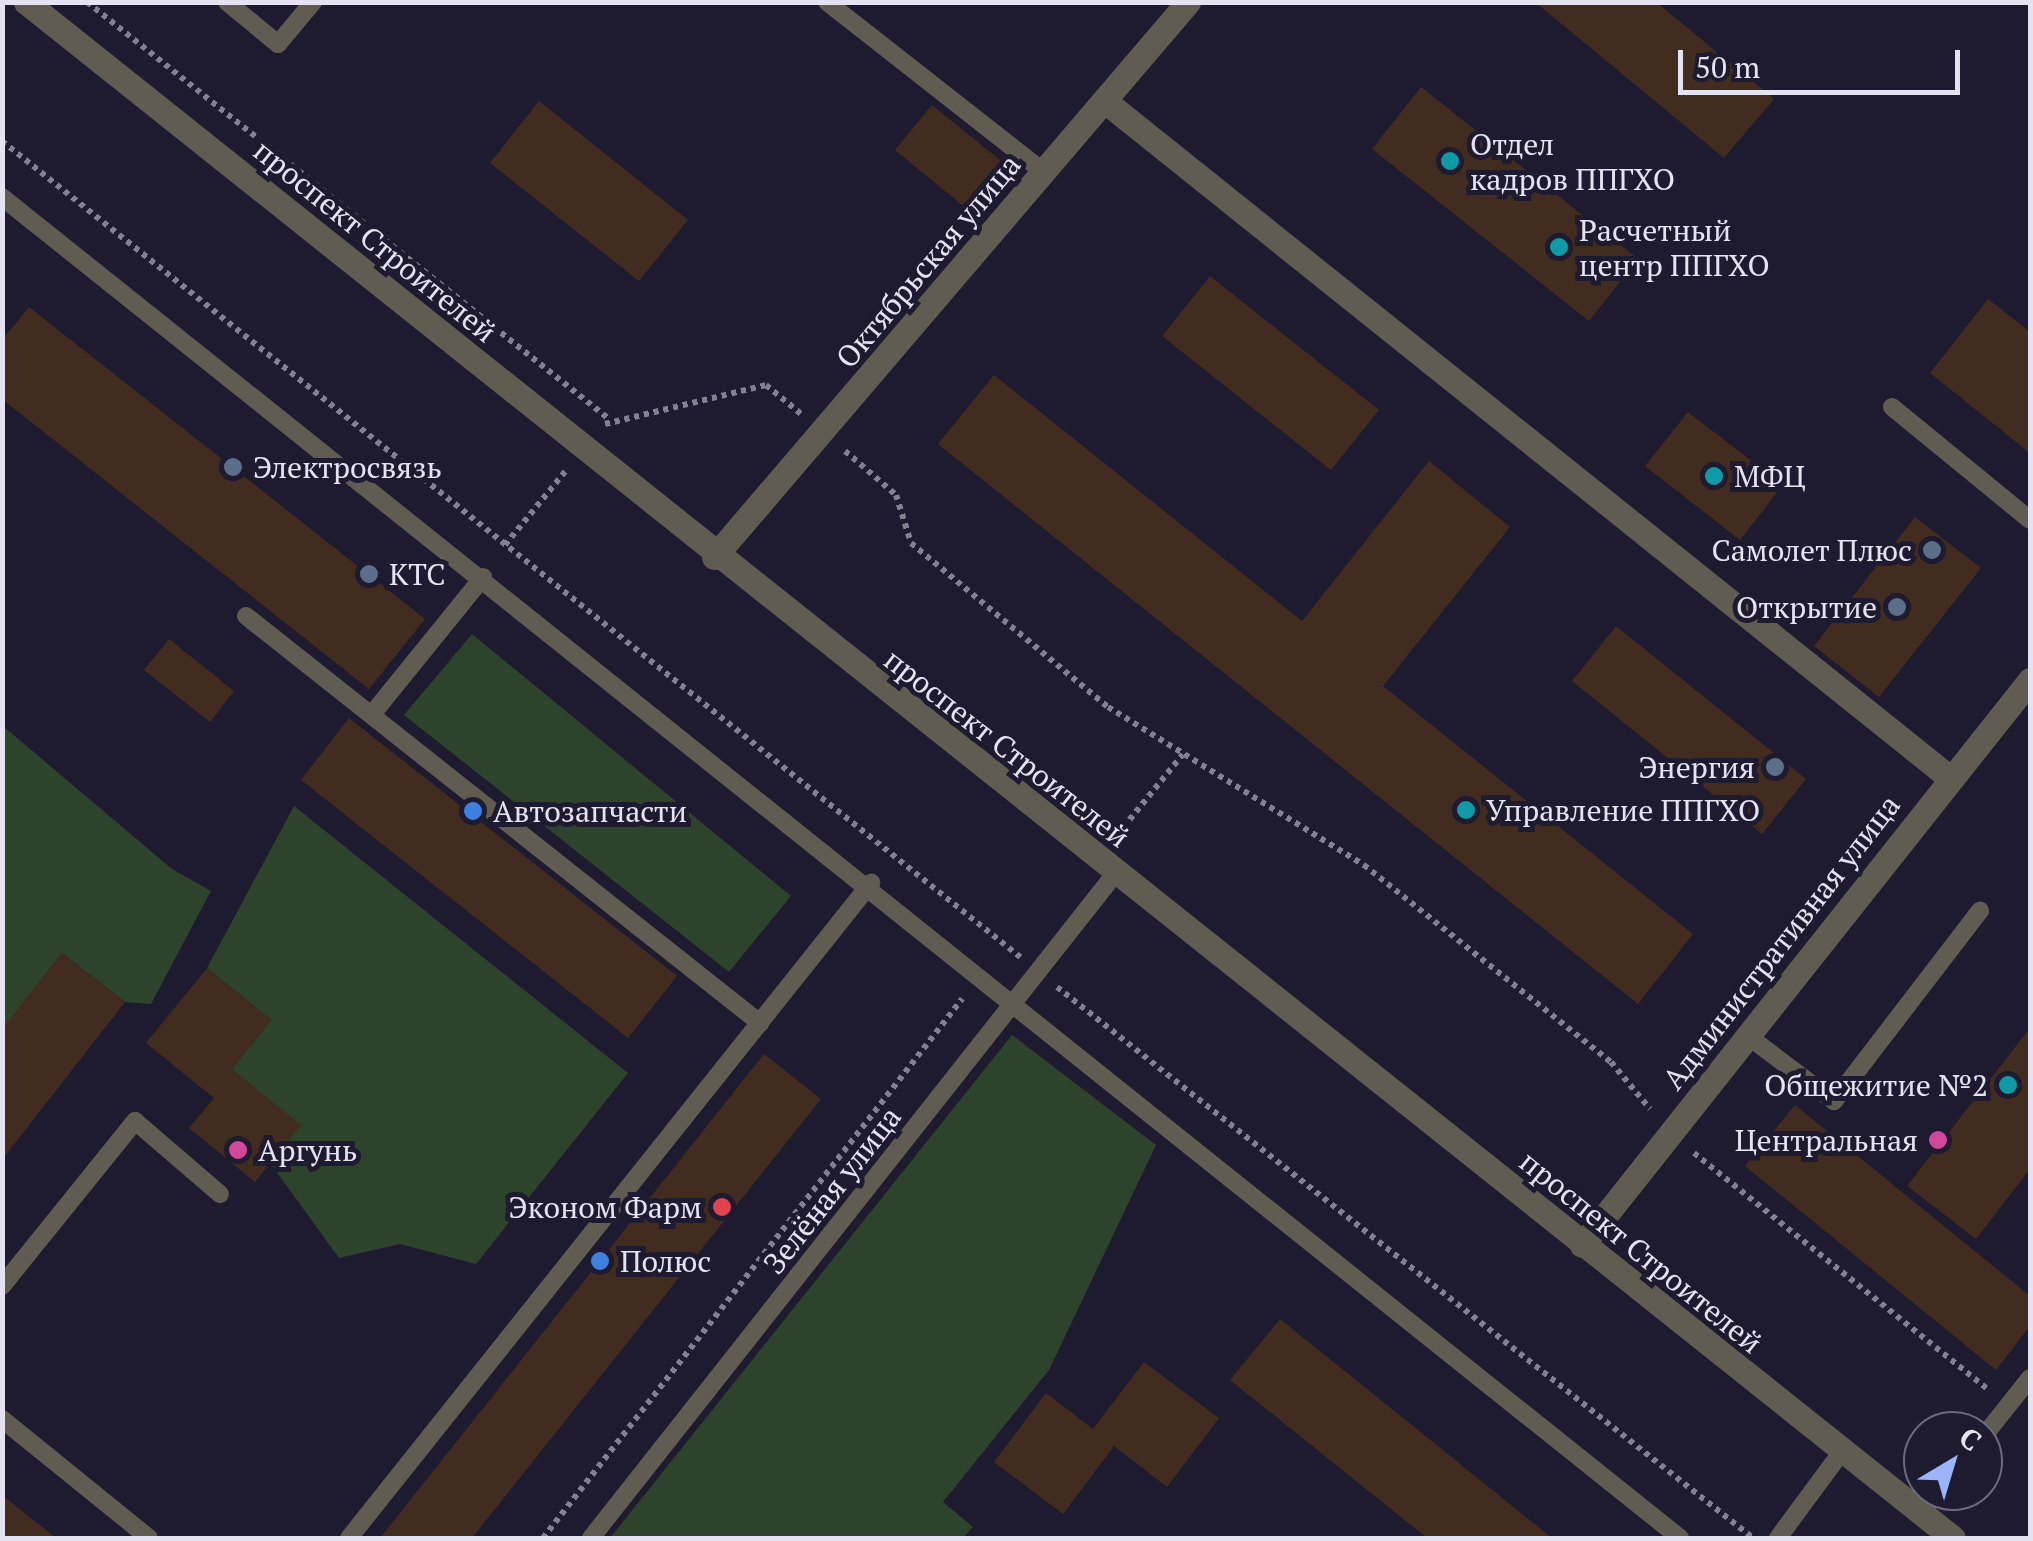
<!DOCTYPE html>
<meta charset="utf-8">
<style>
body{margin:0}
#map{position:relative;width:2033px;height:1541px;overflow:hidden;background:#1e1a2f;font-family:"PT Serif",serif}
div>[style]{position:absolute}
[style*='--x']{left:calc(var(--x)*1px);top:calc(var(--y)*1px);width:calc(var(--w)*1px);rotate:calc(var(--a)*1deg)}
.green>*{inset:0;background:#2d432b}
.building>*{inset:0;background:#422c1f}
.path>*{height:6px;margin-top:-3px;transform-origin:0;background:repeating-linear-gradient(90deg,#838091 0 5px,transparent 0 10px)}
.service>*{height:18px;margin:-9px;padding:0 9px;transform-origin:9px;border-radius:9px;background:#615c52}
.minor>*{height:25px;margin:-12.5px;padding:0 12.5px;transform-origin:12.5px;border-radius:12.5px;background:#615c52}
.tertiary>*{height:25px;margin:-12.5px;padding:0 12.5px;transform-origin:12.5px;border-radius:12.5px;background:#615c52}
.dots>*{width:28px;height:28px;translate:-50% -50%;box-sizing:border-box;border:5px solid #1e1a2f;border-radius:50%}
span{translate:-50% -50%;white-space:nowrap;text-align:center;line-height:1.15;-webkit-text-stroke:10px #1e1a2f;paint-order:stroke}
.poi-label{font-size:30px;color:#e5e3f1}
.left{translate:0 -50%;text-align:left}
.right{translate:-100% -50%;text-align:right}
.street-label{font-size:30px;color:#e5e3f1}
.frame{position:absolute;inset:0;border:5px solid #e5e3f1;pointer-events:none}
.north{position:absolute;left:1903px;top:1411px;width:100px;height:100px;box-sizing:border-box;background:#1e1a2f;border:2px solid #6e6a7d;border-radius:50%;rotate:38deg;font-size:28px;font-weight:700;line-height:40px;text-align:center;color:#e5e3f1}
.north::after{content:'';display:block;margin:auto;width:35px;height:45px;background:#9bb5fd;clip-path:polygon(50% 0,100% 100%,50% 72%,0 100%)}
.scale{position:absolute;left:1678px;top:50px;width:282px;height:45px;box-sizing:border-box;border:5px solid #e5e3f1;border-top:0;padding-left:12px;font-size:30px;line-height:35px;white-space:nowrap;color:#e5e3f1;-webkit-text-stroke:8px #1e1a2f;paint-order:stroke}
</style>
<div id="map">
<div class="green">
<div style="clip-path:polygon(472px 634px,791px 896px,729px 972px,404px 715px)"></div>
<div style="clip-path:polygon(3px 726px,172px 869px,211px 891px,151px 1004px,125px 1002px,62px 953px,3px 1029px)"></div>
<div style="clip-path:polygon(294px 806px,628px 1073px,476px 1264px,400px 1244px,339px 1258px,270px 1163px,232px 1069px,271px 1020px,207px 968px)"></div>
<div style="clip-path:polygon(1012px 1035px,1156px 1145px,1049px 1370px,943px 1502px,973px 1527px,963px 1538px,610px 1538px)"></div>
</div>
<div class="building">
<div style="clip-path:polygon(1535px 2px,1656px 2px,1774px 99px,1724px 158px)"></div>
<div style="clip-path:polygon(1421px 87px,1638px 259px,1589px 321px,1372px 149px)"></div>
<div style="clip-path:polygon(539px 101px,688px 220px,639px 281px,490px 163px)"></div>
<div style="clip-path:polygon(932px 105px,1010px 168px,973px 214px,895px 150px)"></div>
<div style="clip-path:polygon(1210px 276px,1379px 410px,1331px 470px,1162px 336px)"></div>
<div style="clip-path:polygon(1988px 299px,2030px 332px,2030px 453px,1930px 373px)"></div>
<div style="clip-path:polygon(29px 307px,425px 619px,369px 689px,2px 399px,2px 340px)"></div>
<div style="clip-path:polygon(994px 375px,1302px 621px,1429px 461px,1510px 527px,1383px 686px,1693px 934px,1638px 1004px,938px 444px)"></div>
<div style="clip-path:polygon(1688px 412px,1783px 485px,1740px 540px,1645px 466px)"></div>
<div style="clip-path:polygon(1915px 517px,1981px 568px,1879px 697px,1814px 646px)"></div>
<div style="clip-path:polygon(1616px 626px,1806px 779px,1762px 834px,1572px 681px)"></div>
<div style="clip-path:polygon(169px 639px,234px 691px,210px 722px,144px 670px)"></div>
<div style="clip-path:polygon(349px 718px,677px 976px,628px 1038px,301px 780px)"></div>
<div style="clip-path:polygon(62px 953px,125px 1002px,2px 1160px,2px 1029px)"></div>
<div style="clip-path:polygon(207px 968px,271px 1020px,232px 1069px,301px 1125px,255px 1182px,189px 1128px,214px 1098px,146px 1043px)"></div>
<div style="clip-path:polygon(2030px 1028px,2030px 1169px,1976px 1239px,1907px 1186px)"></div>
<div style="clip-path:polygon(764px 1054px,821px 1099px,472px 1538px,380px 1538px)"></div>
<div style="clip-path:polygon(1795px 1105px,2030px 1296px,2030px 1326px,1996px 1370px,1745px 1166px)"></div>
<div style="clip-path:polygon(1280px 1319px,1552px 1538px,1427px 1538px,1230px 1380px)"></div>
<div style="clip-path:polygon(1144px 1362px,1219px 1418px,1167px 1487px,1114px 1446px,1063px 1514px,994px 1462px,1046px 1393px,1093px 1429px)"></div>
<div style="clip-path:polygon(2px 1495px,56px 1538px,2px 1538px)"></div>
</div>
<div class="path">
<div style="--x:87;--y:2;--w:668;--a:38.62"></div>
<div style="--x:2;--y:141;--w:1305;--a:38.71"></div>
<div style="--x:605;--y:424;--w:166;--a:-13.6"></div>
<div style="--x:766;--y:385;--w:45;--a:39.6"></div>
<div style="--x:845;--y:451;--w:67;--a:40.8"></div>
<div style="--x:896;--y:495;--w:50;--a:72.6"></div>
<div style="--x:911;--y:543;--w:256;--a:39.8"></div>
<div style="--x:1108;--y:707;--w:301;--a:31.7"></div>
<div style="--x:1364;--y:865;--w:316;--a:38.6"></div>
<div style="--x:1611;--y:1062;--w:61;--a:50.3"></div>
<div style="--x:505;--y:545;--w:99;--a:-50.7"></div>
<div style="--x:1117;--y:835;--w:104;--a:-50.8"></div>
<div style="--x:1057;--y:987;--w:888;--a:38.37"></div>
<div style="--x:1694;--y:1153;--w:377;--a:38.8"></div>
<div style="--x:543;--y:1538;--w:683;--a:-52.14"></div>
</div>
<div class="service">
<div style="--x:227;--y:2;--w:66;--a:39.5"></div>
<div style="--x:278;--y:44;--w:55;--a:-50.2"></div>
<div style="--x:827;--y:2;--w:277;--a:38.1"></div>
<div style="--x:2;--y:197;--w:2148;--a:38.63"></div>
<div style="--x:1892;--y:407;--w:178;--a:39.3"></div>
<div style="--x:246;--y:616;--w:656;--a:38.37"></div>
<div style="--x:373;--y:713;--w:175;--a:-51"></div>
<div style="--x:1748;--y:1036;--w:108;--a:37.1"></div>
<div style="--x:1834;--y:1101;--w:240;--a:-52.5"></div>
<div style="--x:2;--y:1286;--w:212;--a:-51.1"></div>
<div style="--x:135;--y:1121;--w:112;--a:40.7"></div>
<div style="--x:2;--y:1419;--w:189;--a:39"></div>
<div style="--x:1983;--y:1437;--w:75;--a:-51.5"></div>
<div style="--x:1921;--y:1513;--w:28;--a:-52"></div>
<div style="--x:349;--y:1538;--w:838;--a:-51.45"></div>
<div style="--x:591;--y:1538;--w:844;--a:-51.73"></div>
<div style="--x:1778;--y:1538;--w:104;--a:-53.6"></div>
</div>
<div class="minor">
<div style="--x:1106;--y:102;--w:1081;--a:38.69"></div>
<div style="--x:714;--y:557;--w:730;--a:-49.5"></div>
<div style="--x:1582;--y:1245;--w:721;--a:-51.59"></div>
</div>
<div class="tertiary">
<div style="--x:26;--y:2;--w:2464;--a:38.56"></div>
</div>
<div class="dots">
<div style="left:1450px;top:161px;background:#0f9aa8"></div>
<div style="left:1559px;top:247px;background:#0f9aa8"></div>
<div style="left:233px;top:467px;background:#5c6f8a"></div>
<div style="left:1714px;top:476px;background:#0f9aa8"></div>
<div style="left:1932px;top:550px;background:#5c6f8a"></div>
<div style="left:369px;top:574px;background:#5c6f8a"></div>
<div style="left:1897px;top:607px;background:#5c6f8a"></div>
<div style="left:1775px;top:767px;background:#5c6f8a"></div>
<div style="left:1466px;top:810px;background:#0f9aa8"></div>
<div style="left:473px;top:811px;background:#3f7fe0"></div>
<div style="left:2008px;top:1085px;background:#0f9aa8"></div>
<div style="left:1938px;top:1140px;background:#d1479c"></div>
<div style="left:238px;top:1150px;background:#d1479c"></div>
<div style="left:722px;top:1207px;background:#e0444e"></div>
<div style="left:600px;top:1261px;background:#3f7fe0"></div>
</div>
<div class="poi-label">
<span class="left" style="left:1470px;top:161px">Отдел<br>кадров ППГХО</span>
<span class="left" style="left:1579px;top:247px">Расчетный<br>центр ППГХО</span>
<span class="left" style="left:253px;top:467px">Электросвязь</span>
<span class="left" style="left:1734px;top:476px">МФЦ</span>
<span class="right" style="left:1912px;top:550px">Самолет Плюс</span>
<span class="left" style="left:389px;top:574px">КТС</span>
<span class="right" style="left:1877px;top:607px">Открытие</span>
<span class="right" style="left:1755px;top:767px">Энергия</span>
<span class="left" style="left:1486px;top:810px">Управление ППГХО</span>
<span class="left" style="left:493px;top:811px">Автозапчасти</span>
<span class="right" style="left:1988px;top:1085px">Общежитие №2</span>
<span class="right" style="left:1918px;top:1140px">Центральная</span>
<span class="left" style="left:258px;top:1150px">Аргунь</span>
<span class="right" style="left:702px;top:1207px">Эконом Фарм</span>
<span class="left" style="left:620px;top:1261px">Полюс</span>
</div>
<div class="street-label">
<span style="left:375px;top:241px;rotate:39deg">проспект Строителей</span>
<span style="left:928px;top:261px;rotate:-50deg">Октябрьская улица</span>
<span style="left:1007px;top:748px;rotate:38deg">проспект Строителей</span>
<span style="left:1781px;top:942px;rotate:-52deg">Административная улица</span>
<span style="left:832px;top:1190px;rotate:-52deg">Зелёная улица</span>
<span style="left:1641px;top:1252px;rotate:39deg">проспект Строителей</span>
</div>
<div class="frame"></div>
<div class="north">С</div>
<div class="scale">50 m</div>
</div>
